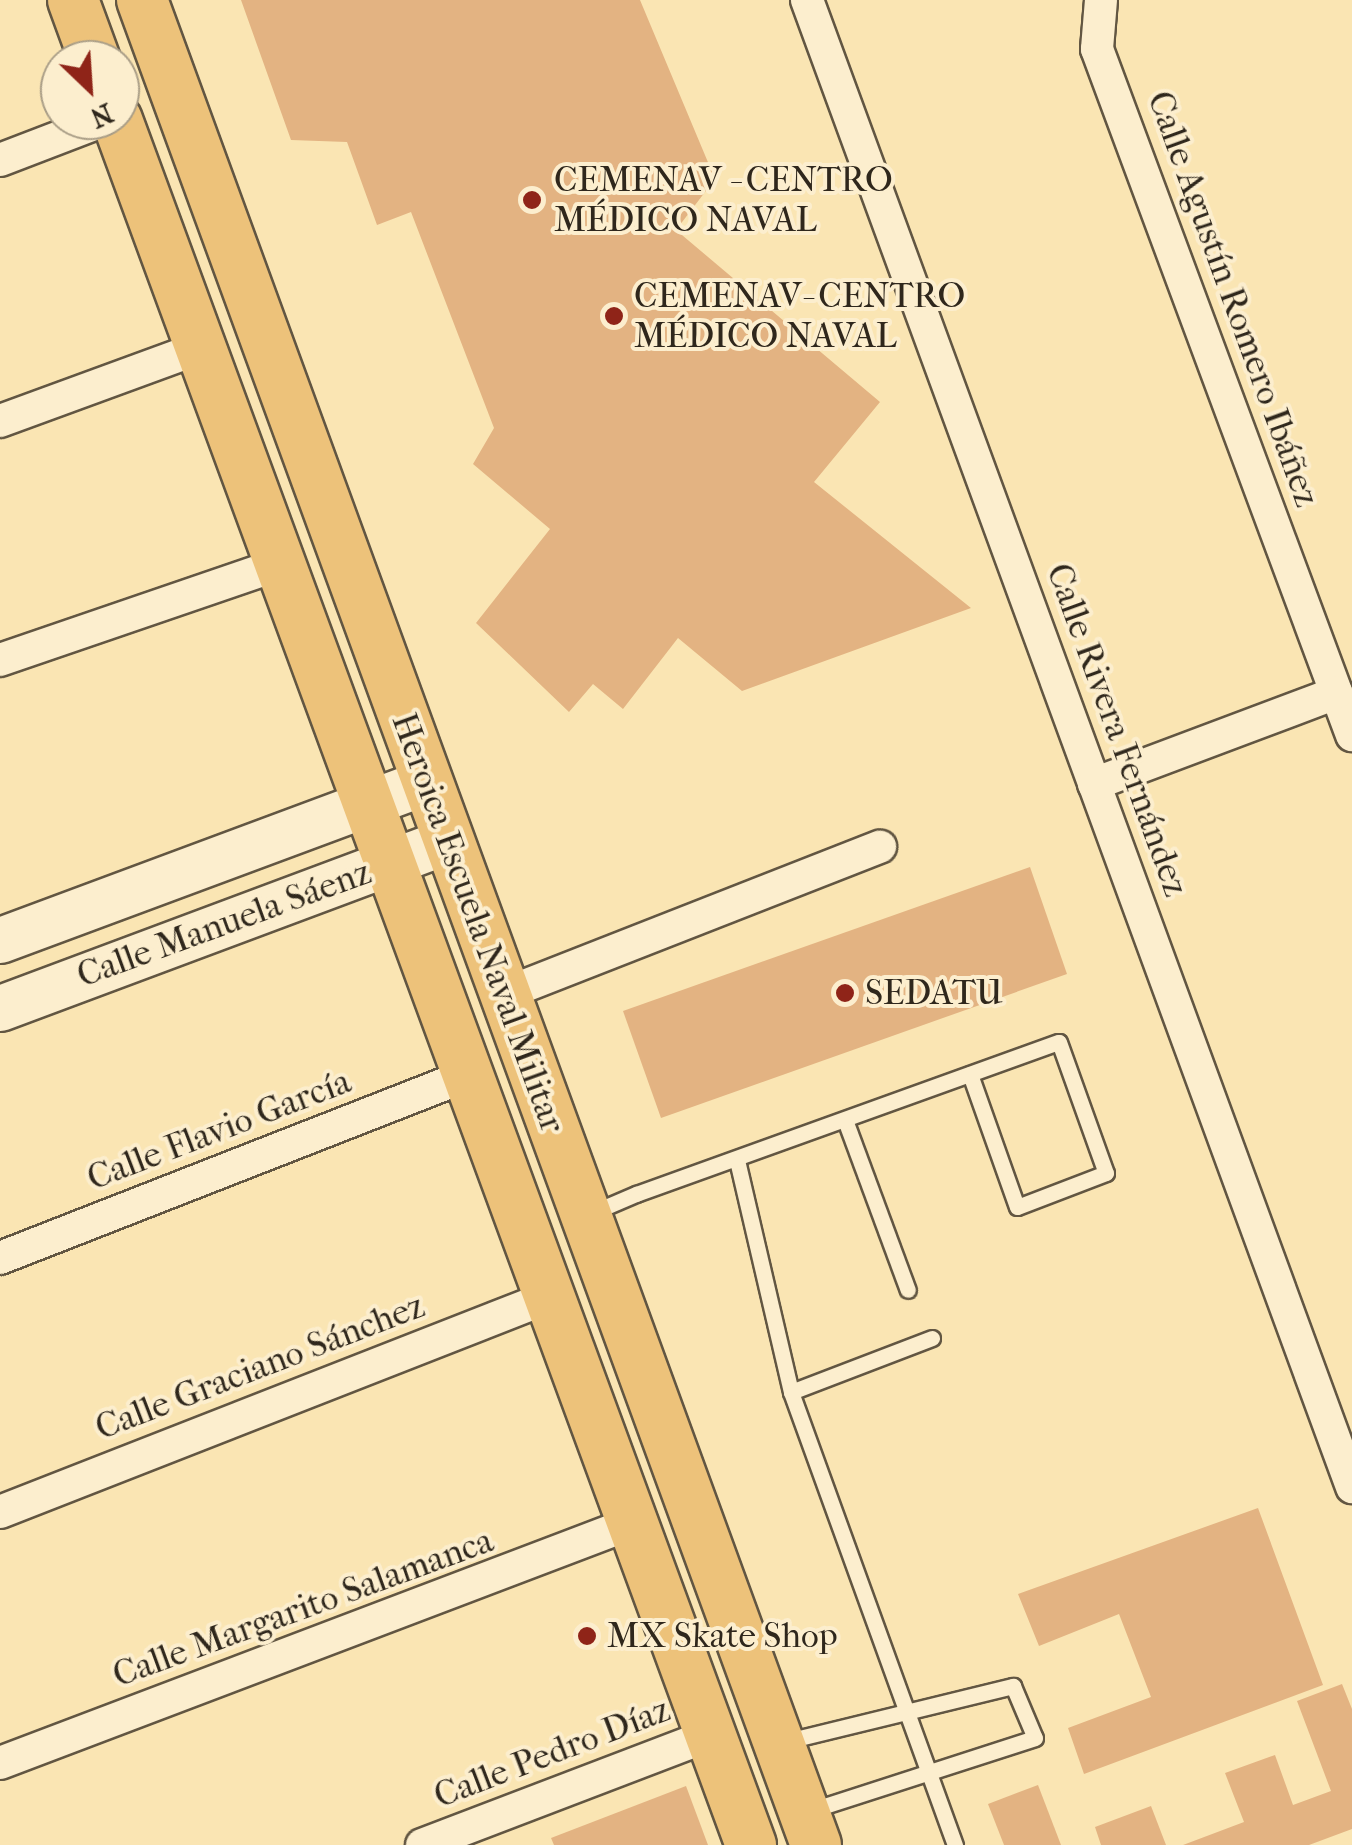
<!DOCTYPE html>
<meta charset="utf-8">
<style>
body{margin:0}
#map{position:relative;width:1352px;height:1845px;overflow:hidden;background:#fae5b3;font-family:"IM FELL French Canon",serif}
div>[style]{position:absolute}
[style*='--x']{left:calc(var(--x)*1px);top:calc(var(--y)*1px);width:calc(var(--w)*1px);rotate:calc(var(--a)*1deg)}
.building>*{inset:0;background:#e3b382}
.roads{filter:drop-shadow(2px 0 #625642) drop-shadow(-2px 0 #625642) drop-shadow(0 2px #625642) drop-shadow(0 -2px #625642)}
.lane>*{height:15px;margin:-7.5px;padding:0 7.5px;transform-origin:7.5px;border-radius:7.5px;background:#fceece}
.street>*{height:32px;margin:-16px;padding:0 16px;transform-origin:16px;border-radius:16px;background:#fceece}
.secondary>*{height:45px;margin:-22.5px;padding:0 22.5px;transform-origin:22.5px;border-radius:22.5px;background:#fceece}
.primary>*{height:50px;margin:-25px;padding:0 25px;transform-origin:25px;border-radius:25px;background:#edc27a}
.dots>*{width:28px;height:28px;translate:-50% -50%;box-sizing:border-box;border:5px solid #fceece;border-radius:50%}
span{translate:-50% -50%;white-space:nowrap;text-align:center;line-height:1.15;-webkit-text-stroke:8px #fceece;paint-order:stroke}
.poi-label{font-size:35px;color:#2f271c}
.left{translate:0 -50%;text-align:left}
.street-label{font-size:35px;color:#2f271c}
.north{position:absolute;left:40px;top:40px;width:100px;height:100px;box-sizing:border-box;background:#fceece;border:2px solid #aa9e87;border-radius:50%;rotate:155deg;font-size:28px;font-weight:700;line-height:40px;text-align:center;color:#2f271c}
.north::after{content:'';display:block;margin:auto;width:35px;height:45px;background:#8f2418;clip-path:polygon(50% 0,100% 100%,50% 72%,0 100%)}
</style>
<div id="map">
<div class="building">
<div style="clip-path:polygon(241px 0,640px 0,715px 179px,676px 230px,880px 402px,814px 482px,971px 608px,742px 691px,678px 638px,623px 709px,593px 684px,569px 712px,476px 623px,550px 529px,473px 464px,494px 428px,411px 212px,377px 225px,347px 142px,291px 140px)"></div>
<div style="clip-path:polygon(1030px 867px,1067px 974px,661px 1118px,623px 1011px)"></div>
<div style="clip-path:polygon(1258px 1508px,1323px 1685px,1084px 1774px,1068px 1728px,1151px 1697px,1119px 1614px,1039px 1646px,1018px 1594px)"></div>
<div style="clip-path:polygon(1342px 1684px,1352px 1709px,1352px 1829px,1309px 1845px,1183px 1845px,1244px 1822px,1225px 1773px,1275px 1755px,1293px 1805px,1331px 1791px,1297px 1701px)"></div>
<div style="clip-path:polygon(1038px 1785px,1061px 1845px,1004px 1845px,988px 1804px)"></div>
<div style="clip-path:polygon(686px 1786px,708px 1845px,554px 1845px,551px 1838px)"></div>
<div style="clip-path:polygon(1151px 1806px,1166px 1845px,1101px 1845px,1095px 1827px)"></div>
</div>
<div class="roads">
<div class="lane">
<div style="--x:845;--y:1120;--w:181;--a:69.7"></div>
<div style="--x:737;--y:1160;--w:238;--a:76.9"></div>
<div style="--x:594;--y:1212;--w:46;--a:-23.2"></div>
<div style="--x:636;--y:1194;--w:449;--a:-19.8"></div>
<div style="--x:1059;--y:1042;--w:139;--a:70.3"></div>
<div style="--x:1106;--y:1173;--w:95;--a:159.1"></div>
<div style="--x:1017;--y:1207;--w:141;--a:-109.5"></div>
<div style="--x:932;--y:1338;--w:151;--a:159"></div>
<div style="--x:791;--y:1392;--w:482;--a:70.1"></div>
<div style="--x:783;--y:1742;--w:237;--a:-13.7"></div>
<div style="--x:1013;--y:1686;--w:56;--a:67.1"></div>
<div style="--x:1035;--y:1738;--w:234;--a:162.1"></div>
</div>
<div class="street">
<div style="--x:807;--y:0;--w:1584;--a:69.87"></div>
<div style="--x:1101;--y:0;--w:49;--a:94.7"></div>
<div style="--x:1097;--y:49;--w:732;--a:69.61"></div>
<div style="--x:0;--y:160;--w:111;--a:-21"></div>
<div style="--x:0;--y:421;--w:213;--a:-20.1"></div>
<div style="--x:0;--y:660;--w:296;--a:-18.9"></div>
<div style="--x:1094;--y:784;--w:259;--a:-20.6"></div>
<div style="--x:504;--y:994;--w:404;--a:-21.4"></div>
<div style="--x:0;--y:1258;--w:503;--a:-21.36"></div>
<div style="--x:0;--y:1512;--w:590;--a:-21.39"></div>
<div style="--x:0;--y:1763;--w:676;--a:-20.79"></div>
<div style="--x:422;--y:1845;--w:308;--a:-20.9"></div>
</div>
<div class="secondary">
<div style="--x:0;--y:940;--w:453;--a:-20.4"></div>
<div style="--x:0;--y:1008;--w:477;--a:-20.5"></div>
</div>
<div class="primary">
<div style="--x:73;--y:0;--w:64;--a:69.9"></div>
<div style="--x:142;--y:0;--w:1964;--a:69.93"></div>
<div style="--x:117;--y:120;--w:1838;--a:69.82"></div>
</div>
</div>
<div class="dots">
<div style="left:532px;top:200px;background:#8f2418"></div>
<div style="left:614px;top:316px;background:#8f2418"></div>
<div style="left:845px;top:993px;background:#8f2418"></div>
<div style="left:587px;top:1636px;background:#8f2418"></div>
</div>
<div class="poi-label">
<span class="left" style="left:554px;top:200px">CEMENAV - CENTRO<br>MÉDICO NAVAL</span>
<span class="left" style="left:634px;top:316px">CEMENAV- CENTRO<br>MÉDICO NAVAL</span>
<span class="left" style="left:865px;top:993px">SEDATU</span>
<span class="left" style="left:607px;top:1636px">MX Skate Shop</span>
</div>
<div class="street-label">
<span style="left:1233px;top:299px;rotate:70deg">Calle Agustín Romero Ibáñez</span>
<span style="left:1117px;top:730px;rotate:70deg">Calle Rivera Fernández</span>
<span style="left:478px;top:923px;rotate:70deg">Heroica Escuela Naval Militar</span>
<span style="left:224px;top:924px;rotate:-20deg">Calle Manuela Sáenz</span>
<span style="left:219px;top:1130px;rotate:-21deg">Calle Flavio García</span>
<span style="left:260px;top:1367px;rotate:-21deg">Calle Graciano Sánchez</span>
<span style="left:303px;top:1608px;rotate:-20deg">Calle Margarito Salamanca</span>
<span style="left:552px;top:1753px;rotate:-21deg">Calle Pedro Díaz</span>
</div>
<div class="north">N</div>
</div>
